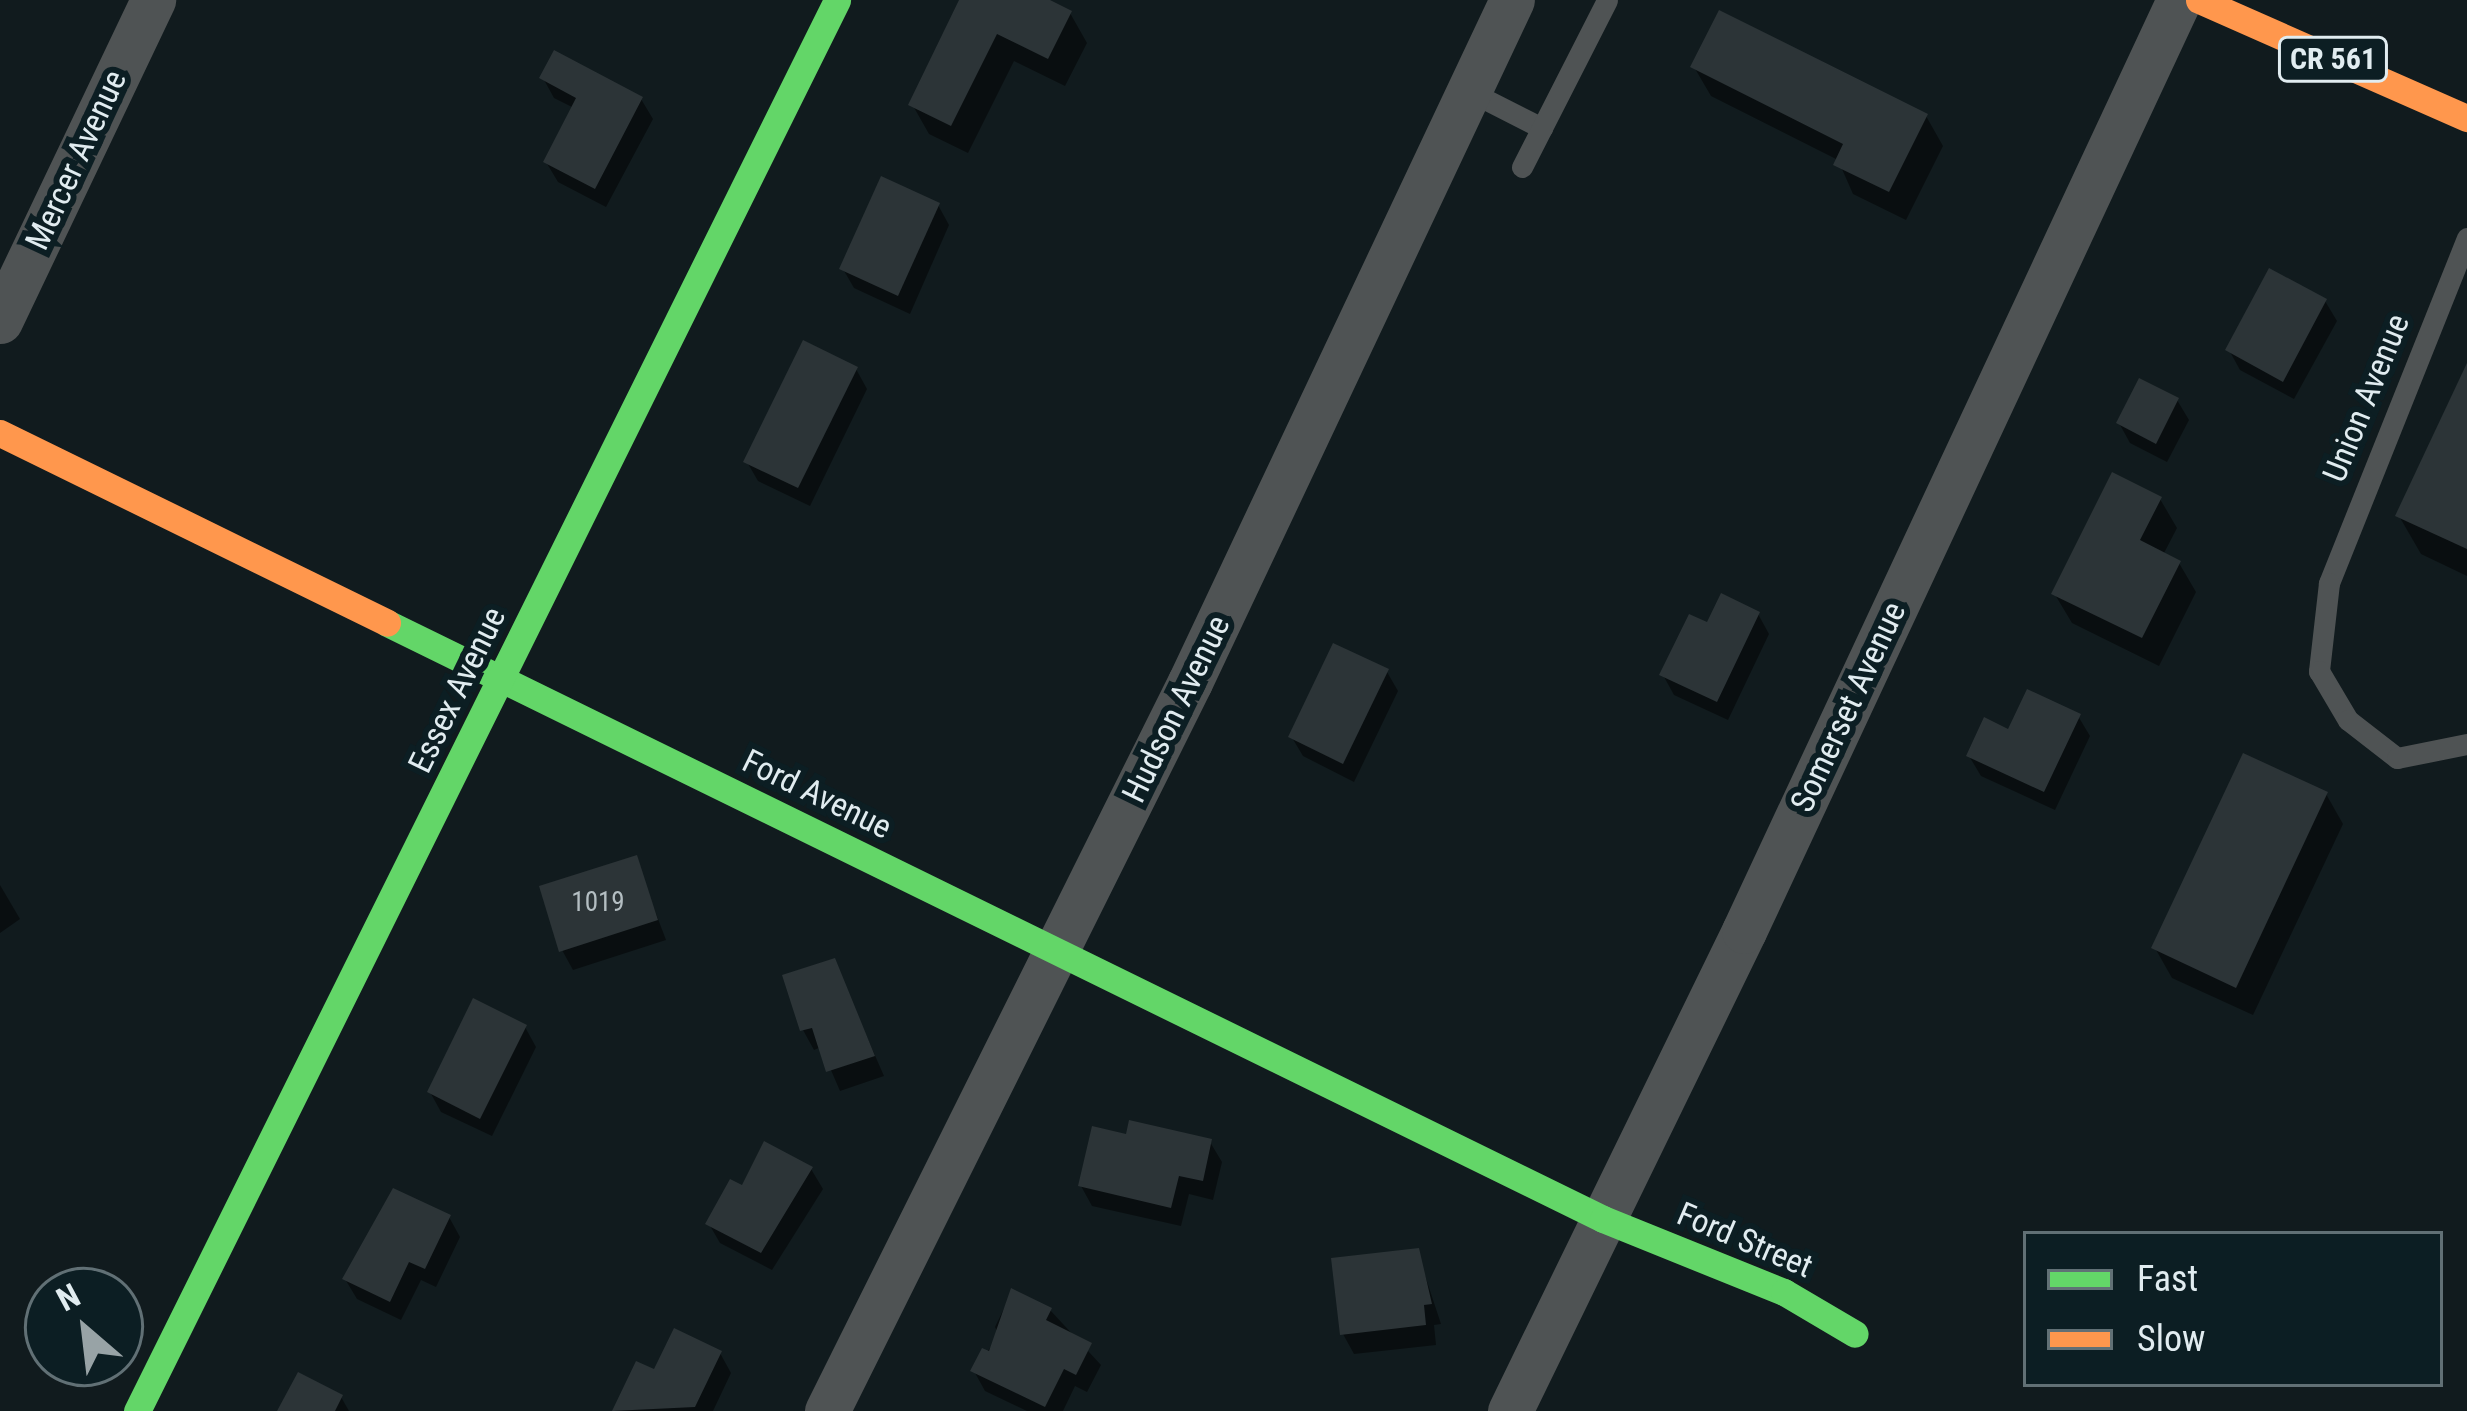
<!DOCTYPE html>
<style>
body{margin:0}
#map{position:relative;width:2467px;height:1411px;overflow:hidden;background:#111b1e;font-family:"Roboto Condensed",sans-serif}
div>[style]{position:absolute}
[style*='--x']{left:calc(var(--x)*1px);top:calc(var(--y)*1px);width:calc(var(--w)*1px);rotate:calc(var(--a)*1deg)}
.shadow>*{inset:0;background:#0007}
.building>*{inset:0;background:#2c3437}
.lane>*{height:21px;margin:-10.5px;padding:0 10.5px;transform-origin:10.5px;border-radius:10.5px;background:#4f5354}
.street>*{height:45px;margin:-22.5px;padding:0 22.5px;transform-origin:22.5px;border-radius:22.5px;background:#4f5354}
.fast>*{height:27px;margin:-13.5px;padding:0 13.5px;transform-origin:13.5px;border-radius:13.5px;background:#63d668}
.slow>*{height:27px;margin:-13.5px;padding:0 13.5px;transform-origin:13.5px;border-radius:13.5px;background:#ff974d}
span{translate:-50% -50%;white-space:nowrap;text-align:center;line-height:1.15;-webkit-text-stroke:12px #0c1e23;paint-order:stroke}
.number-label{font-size:27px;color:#b4bec2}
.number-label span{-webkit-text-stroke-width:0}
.shield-label span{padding:3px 9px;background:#0c1e23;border:3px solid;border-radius:9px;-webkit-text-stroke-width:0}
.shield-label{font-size:30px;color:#e1ecf0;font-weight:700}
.street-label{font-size:33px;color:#e1ecf0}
.legend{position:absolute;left:2023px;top:1231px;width:420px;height:156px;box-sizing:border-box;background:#0c1e23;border:3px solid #617075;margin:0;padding:15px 21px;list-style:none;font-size:36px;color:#e1ecf0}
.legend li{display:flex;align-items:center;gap:24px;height:60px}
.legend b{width:60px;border:3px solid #617075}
.north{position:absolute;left:24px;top:1267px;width:120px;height:120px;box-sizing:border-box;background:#0c1e23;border:3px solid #617075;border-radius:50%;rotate:332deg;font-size:33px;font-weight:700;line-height:48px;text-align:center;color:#e1ecf0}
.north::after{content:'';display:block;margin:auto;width:42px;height:54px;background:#98a3a6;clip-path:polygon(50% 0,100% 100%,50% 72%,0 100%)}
</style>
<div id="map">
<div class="shadow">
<div style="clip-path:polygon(963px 0,1043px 0,1070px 13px,1087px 43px,1065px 86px,1014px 61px,968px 153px,929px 134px,912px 104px)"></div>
<div style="clip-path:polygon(1694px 67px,1926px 116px,1943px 146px,1906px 220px,1853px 194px,1838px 160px,1711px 96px)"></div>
<div style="clip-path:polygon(543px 78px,641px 99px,653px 119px,606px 207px,558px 182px,546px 162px,574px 108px,554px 98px)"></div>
<div style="clip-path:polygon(938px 205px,949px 225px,910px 314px,854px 288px,843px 269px)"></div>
<div style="clip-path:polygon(2325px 301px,2337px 321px,2294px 399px,2240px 370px,2229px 350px)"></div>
<div style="clip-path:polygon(856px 369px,867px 389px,810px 506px,758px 481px,747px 462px)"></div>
<div style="clip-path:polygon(2467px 370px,2467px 576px,2421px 554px,2399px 516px)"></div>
<div style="clip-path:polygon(2177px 400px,2189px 420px,2167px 462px,2130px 443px,2119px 423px)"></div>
<div style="clip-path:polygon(2160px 499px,2177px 528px,2163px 555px,2179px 563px,2196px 592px,2159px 666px,2072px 623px,2054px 593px)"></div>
<div style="clip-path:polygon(1758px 614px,1769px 634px,1728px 720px,1674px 695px,1663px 675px,1708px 626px)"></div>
<div style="clip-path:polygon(1387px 672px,1398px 691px,1354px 782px,1303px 756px,1291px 736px)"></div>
<div style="clip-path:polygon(2078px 716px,2090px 736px,2055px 810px,1981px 776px,1969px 756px,2010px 733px)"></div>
<div style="clip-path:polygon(2326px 794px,2343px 824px,2253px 1015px,2172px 978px,2155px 948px)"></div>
<div style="clip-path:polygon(635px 858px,666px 940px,573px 970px,562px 950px)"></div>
<div style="clip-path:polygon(0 885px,20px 919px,0 933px)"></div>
<div style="clip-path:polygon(834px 962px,884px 1076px,840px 1091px,821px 1047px,814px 1050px,803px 1030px)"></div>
<div style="clip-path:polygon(525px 1027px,536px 1047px,492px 1136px,441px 1112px,430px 1092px)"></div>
<div style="clip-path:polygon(1128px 1137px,1210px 1142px,1222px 1162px,1213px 1200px,1189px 1194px,1181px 1226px,1092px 1206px,1081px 1186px)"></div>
<div style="clip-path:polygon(811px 1169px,823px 1189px,772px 1270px,720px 1243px,709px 1224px,743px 1189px)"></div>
<div style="clip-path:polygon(449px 1217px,460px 1237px,436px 1287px,421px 1280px,401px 1320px,357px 1299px,345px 1279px)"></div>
<div style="clip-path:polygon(1417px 1251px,1441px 1324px,1434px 1325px,1436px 1345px,1354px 1354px,1343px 1334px)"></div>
<div style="clip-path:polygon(1012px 1292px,1050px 1310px,1101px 1365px,1087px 1392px,1075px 1386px,1063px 1411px,1027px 1411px,985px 1391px,974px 1371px,999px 1335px,995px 1327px)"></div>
<div style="clip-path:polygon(720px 1353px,731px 1373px,713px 1411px,615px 1411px,638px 1365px,655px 1373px)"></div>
<div style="clip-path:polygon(341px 1397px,349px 1411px,284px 1411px)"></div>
</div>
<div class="building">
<div style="clip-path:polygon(959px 0,1050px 0,1072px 11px,1048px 59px,997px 34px,951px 126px,908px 105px)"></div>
<div style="clip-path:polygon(1719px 10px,1928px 114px,1889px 192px,1833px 165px,1843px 144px,1690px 67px)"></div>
<div style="clip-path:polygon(554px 50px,643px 97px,595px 189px,543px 162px,576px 98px,539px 78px)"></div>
<div style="clip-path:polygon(881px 176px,940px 203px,898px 296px,839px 269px)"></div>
<div style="clip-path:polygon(2269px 268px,2327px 299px,2283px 382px,2225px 350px)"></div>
<div style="clip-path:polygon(803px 340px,858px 367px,798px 488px,743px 462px)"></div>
<div style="clip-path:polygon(2467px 363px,2467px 549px,2395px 516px)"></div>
<div style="clip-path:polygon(2139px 378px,2179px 398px,2156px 444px,2116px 423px)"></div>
<div style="clip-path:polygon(2112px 472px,2162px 497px,2140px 540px,2181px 561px,2142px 638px,2051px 594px)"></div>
<div style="clip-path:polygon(1721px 593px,1760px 612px,1717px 702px,1659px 675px,1689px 614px,1707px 622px)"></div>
<div style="clip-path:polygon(1333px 643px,1389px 669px,1343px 764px,1288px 737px)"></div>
<div style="clip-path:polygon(2027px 689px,2081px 714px,2044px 792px,1966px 756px,1984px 717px,2008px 729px)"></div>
<div style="clip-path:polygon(2243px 753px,2328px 792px,2236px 988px,2151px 948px)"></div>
<div style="clip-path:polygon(637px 855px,658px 920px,559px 952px,539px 886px)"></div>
<div style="clip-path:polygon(835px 958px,875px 1056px,826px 1072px,812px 1028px,800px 1031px,782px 975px)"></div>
<div style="clip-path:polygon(473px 998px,527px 1025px,480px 1119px,427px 1092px)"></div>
<div style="clip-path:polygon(1129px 1120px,1212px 1139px,1203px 1181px,1179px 1176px,1171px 1208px,1078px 1186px,1092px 1126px,1126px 1134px)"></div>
<div style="clip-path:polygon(764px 1141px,813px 1167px,761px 1253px,705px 1224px,730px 1179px,742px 1185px)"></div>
<div style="clip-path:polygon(393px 1188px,451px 1215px,425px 1269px,409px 1262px,390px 1302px,342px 1279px)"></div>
<div style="clip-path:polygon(1419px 1248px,1432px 1304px,1424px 1305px,1426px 1325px,1340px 1335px,1331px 1258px)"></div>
<div style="clip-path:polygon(1011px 1288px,1052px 1308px,1046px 1320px,1092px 1343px,1076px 1375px,1064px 1369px,1045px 1407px,970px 1371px,982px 1348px,989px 1351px)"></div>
<div style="clip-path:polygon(674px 1328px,722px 1351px,695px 1407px,612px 1411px,636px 1361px,654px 1369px)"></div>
<div style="clip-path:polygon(298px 1372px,343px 1395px,335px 1411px,277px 1411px)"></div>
</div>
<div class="lane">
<div style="--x:1469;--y:91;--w:82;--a:26.9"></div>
<div style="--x:1522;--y:167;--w:187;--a:-63"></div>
<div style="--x:2467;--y:238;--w:372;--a:111.8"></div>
<div style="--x:2329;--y:583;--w:89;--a:96.5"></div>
<div style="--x:2319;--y:671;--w:57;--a:59.4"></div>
<div style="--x:2348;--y:720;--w:62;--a:37.8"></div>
<div style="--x:2397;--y:758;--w:71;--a:-11.3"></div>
</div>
<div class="street">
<div style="--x:0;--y:321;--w:356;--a:-64.5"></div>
<div style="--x:827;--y:1411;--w:814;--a:-63.53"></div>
<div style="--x:1190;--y:682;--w:754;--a:-64.73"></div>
<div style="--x:1510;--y:1411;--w:534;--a:-64.01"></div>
<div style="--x:1744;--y:931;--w:1028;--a:-64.96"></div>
</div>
<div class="fast">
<div style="--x:387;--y:623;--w:1354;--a:26.11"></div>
<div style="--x:1603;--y:1219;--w:195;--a:22"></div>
<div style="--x:1784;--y:1292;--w:82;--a:30.6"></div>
<div style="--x:137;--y:1411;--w:1575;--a:-63.61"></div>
</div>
<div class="slow">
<div style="--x:2199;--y:0;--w:293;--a:23.8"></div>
<div style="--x:0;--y:433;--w:431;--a:26.1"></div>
</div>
<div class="number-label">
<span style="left:598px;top:903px">1019</span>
</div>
<div class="shield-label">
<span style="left:2333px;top:59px">CR 561</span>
</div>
<div class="street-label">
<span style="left:76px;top:160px;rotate:-65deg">Mercer Avenue</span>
<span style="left:2366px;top:398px;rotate:-68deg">Union Avenue</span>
<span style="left:457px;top:690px;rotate:-64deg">Essex Avenue</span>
<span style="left:1848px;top:707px;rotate:-65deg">Somerset Avenue</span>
<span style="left:1176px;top:709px;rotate:-64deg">Hudson Avenue</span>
<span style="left:817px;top:794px;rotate:26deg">Ford Avenue</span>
<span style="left:1745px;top:1240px;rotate:23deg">Ford Street</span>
</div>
<ul class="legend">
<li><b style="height:15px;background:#63d668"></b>Fast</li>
<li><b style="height:15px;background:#ff974d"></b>Slow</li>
</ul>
<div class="north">N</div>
</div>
